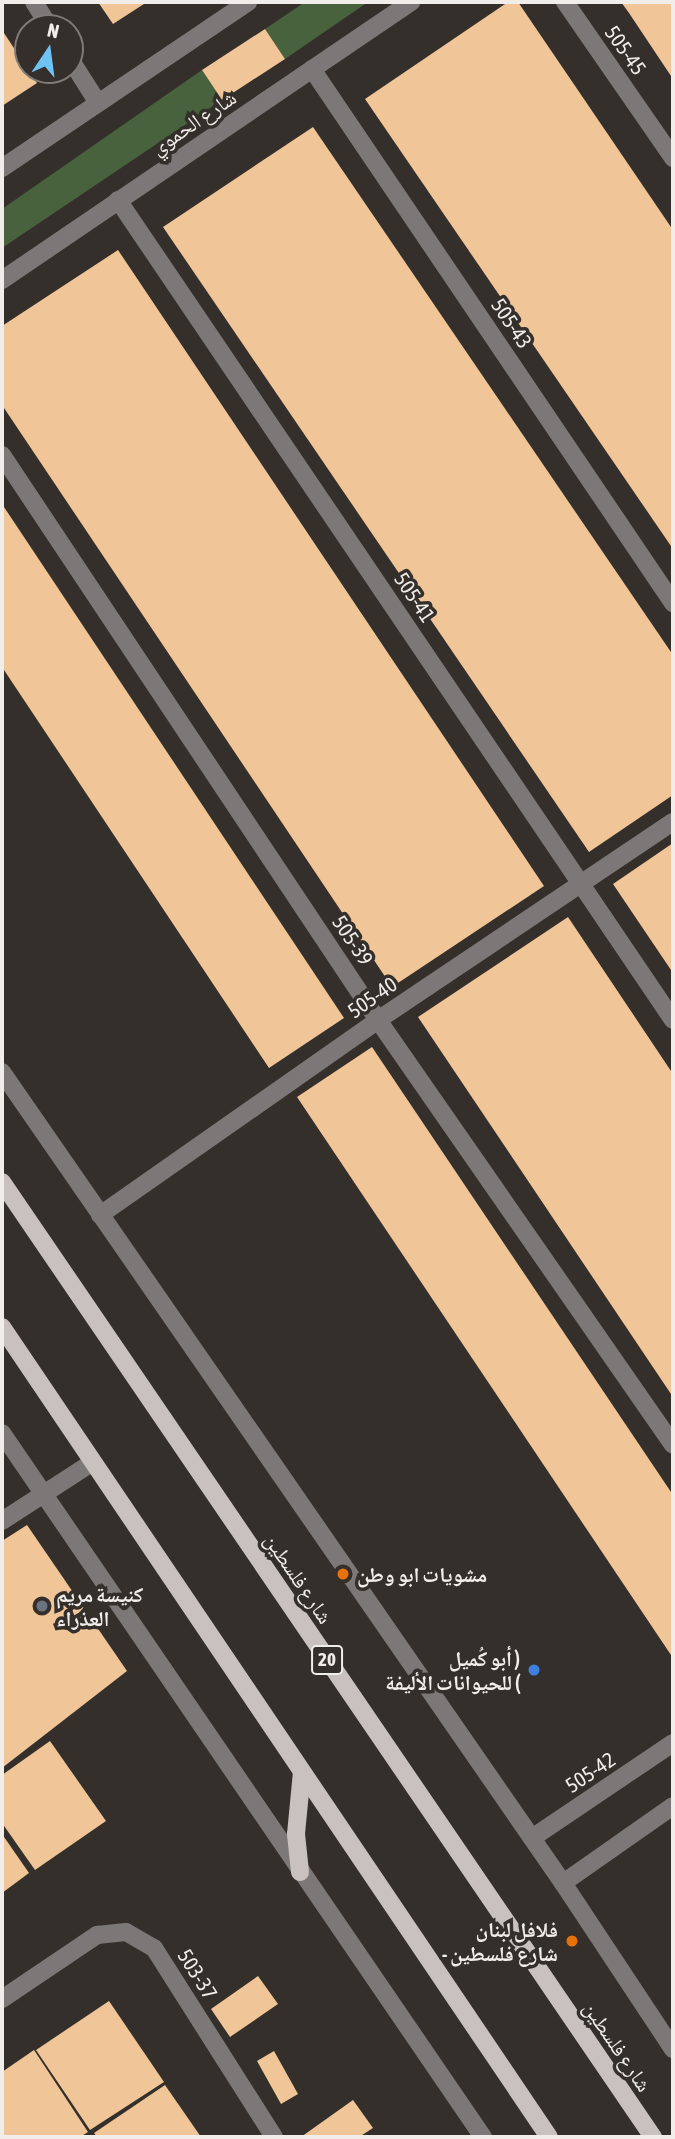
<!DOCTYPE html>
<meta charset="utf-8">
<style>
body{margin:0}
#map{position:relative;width:675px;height:2139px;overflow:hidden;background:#342f2a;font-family:"Asap Condensed","Noto Naskh Arabic",sans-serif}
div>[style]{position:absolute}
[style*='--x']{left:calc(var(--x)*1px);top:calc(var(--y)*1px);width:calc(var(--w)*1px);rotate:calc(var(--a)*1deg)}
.green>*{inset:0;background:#49623e}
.building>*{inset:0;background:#f0c598}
.minor>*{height:18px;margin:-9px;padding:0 9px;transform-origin:9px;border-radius:9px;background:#7c7877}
.major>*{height:18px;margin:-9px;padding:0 9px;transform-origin:9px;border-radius:9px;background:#c9c1be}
.dots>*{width:19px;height:19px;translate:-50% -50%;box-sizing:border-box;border:4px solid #342f2a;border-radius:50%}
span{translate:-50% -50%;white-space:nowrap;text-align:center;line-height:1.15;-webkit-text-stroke:7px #342f2a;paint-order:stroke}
.shield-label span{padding:2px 5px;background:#342f2a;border:2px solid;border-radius:5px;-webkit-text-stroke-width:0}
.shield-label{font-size:19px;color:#f1edea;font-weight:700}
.street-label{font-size:21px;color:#f1edea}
.poi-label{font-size:21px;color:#f1edea;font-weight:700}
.left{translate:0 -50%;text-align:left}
.right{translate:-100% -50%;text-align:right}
.frame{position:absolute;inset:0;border:4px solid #f1edea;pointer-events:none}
.north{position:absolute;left:14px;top:14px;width:70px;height:70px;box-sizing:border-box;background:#342f2a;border:2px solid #807b77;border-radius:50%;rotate:13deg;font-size:19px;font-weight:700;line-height:28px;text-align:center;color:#f1edea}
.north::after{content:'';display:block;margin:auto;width:24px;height:32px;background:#6fc2f4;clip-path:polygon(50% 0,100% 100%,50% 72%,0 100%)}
</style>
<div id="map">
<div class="green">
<div style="clip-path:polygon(305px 2px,368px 2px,285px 59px,265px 29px)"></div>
<div style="clip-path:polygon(202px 70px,222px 100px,2px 248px,2px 209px)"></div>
</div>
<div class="building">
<div style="clip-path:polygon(98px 2px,147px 2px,113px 24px)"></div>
<div style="clip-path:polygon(508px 2px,518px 2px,673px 230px,673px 549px,365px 99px)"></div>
<div style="clip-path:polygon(621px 2px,673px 2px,673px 79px,629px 13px)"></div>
<div style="clip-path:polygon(265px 29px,285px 59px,222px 100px,202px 70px)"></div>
<div style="clip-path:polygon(2px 30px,37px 83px,2px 106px)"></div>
<div style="clip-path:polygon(313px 127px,673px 655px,673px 795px,589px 852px,163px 227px)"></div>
<div style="clip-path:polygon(118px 250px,544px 886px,392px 987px,2px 405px,2px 326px)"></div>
<div style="clip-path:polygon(2px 504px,344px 1018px,269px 1068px,2px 667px)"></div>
<div style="clip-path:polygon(673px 843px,673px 973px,613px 884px)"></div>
<div style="clip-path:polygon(568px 917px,673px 1074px,673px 1397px,418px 1017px)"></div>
<div style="clip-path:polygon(372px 1047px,673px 1495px,673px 1658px,297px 1097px)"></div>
<div style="clip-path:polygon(27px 1525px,127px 1671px,2px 1768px,2px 1541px)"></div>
<div style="clip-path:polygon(50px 1741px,106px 1821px,35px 1870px,2px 1823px,2px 1775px)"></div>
<div style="clip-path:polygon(2px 1834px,29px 1873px,2px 1893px)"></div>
<div style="clip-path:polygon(258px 1976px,278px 2004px,230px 2037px,211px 2009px)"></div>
<div style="clip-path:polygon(109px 2001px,164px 2082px,90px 2130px,36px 2050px)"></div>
<div style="clip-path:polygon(34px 2050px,88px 2132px,80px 2137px,2px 2137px,2px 2072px)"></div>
<div style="clip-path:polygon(274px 2051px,298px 2094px,281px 2104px,257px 2061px)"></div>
<div style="clip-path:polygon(165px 2085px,201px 2137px,97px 2137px,94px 2133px)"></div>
<div style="clip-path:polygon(353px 2100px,373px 2128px,359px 2137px,301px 2137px)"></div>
</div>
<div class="minor">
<div style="--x:34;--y:2;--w:31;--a:58"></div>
<div style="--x:565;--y:2;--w:190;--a:55.3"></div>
<div style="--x:70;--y:59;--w:52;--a:57.5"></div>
<div style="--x:312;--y:69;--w:645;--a:55.94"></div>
<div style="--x:2;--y:168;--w:297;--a:-34"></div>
<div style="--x:118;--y:200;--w:990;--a:55.91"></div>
<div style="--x:2;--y:280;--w:495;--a:-34.2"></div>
<div style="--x:2;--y:455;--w:679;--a:56.36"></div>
<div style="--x:378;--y:1020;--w:517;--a:55.23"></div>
<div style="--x:2;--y:1072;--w:986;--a:55.33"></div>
<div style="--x:563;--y:1883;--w:199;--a:56.5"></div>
<div style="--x:100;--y:1215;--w:340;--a:-35"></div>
<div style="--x:378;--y:1020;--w:355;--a:-33.9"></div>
<div style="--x:2;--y:1433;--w:853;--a:55.66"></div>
<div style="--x:2;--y:1521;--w:108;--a:-33"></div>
<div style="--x:532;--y:1838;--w:170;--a:-34"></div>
<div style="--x:563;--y:1883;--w:134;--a:-35"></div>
<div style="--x:2;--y:1999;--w:115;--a:-34"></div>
<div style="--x:97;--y:1935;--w:29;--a:-6"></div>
<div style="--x:126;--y:1932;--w:32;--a:30"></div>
<div style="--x:154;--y:1948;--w:224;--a:57.6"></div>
</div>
<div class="major">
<div style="--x:2;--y:1182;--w:1156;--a:55.72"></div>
<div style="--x:2;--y:1327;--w:977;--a:55.97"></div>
<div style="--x:300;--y:1872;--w:38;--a:-96"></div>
<div style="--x:296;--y:1834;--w:62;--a:-84.5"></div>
</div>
<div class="dots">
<div style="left:343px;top:1574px;background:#e8710a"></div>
<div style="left:42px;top:1606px;background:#6b7280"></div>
<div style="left:534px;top:1670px;background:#3f7fe0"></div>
<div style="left:572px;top:1941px;background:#e8710a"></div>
</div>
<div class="shield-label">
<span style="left:327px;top:1660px">20</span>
</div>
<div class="street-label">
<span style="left:626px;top:50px;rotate:55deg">505-45</span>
<span style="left:193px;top:122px;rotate:-34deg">شارع الحموي</span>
<span style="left:512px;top:323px;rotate:56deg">505-43</span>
<span style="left:415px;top:597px;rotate:56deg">505-41</span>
<span style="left:353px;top:940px;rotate:56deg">505-39</span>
<span style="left:372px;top:997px;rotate:-35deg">505-40</span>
<span style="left:299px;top:1578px;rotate:56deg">شارع فلسطين</span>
<span style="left:590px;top:1772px;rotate:-34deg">505-42</span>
<span style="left:198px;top:1974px;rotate:58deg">503-37</span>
<span style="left:618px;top:2046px;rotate:56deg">شارع فلسطين</span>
</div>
<div class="poi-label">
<span class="left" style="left:357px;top:1574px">مشويات ابو وطن</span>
<span class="left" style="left:56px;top:1606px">كنيسة مريم<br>العذراء</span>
<span class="right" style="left:520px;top:1670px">أبو كُميل )<br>للحيوانات الأليفة (</span>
<span class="right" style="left:558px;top:1941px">فلافل لبنان<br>- شارع فلسطين</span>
</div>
<div class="frame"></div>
<div class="north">N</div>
</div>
